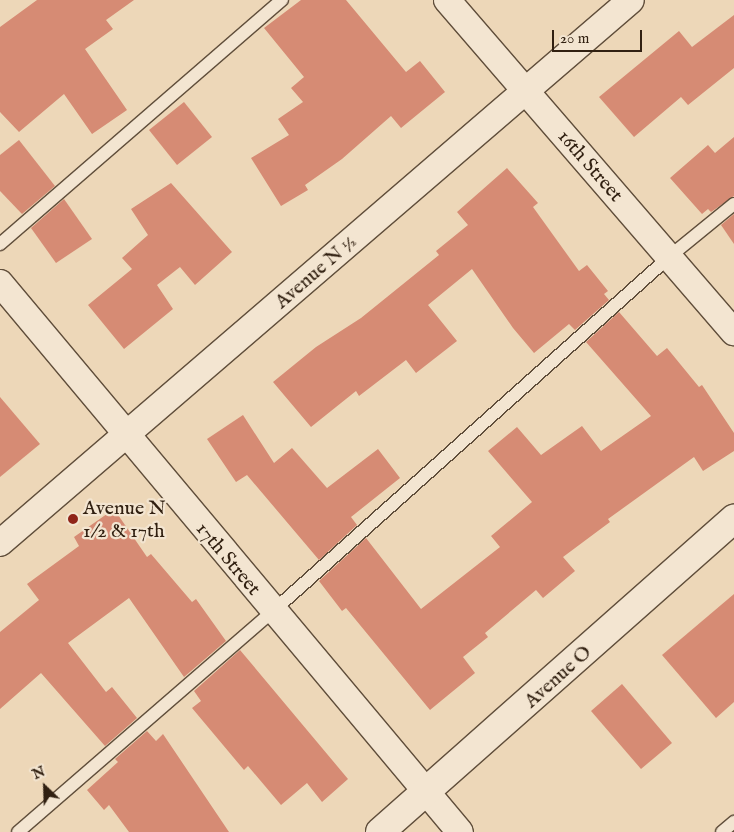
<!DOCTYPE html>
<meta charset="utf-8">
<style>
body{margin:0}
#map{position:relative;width:734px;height:832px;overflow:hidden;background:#edd7b8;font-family:"IM FELL English",serif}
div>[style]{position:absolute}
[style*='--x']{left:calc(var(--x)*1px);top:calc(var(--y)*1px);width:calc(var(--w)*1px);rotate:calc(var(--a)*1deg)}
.building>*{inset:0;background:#d68b74}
.roads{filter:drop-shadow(1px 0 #604e3b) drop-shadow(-1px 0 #604e3b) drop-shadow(0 1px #604e3b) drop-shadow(0 -1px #604e3b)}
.lane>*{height:12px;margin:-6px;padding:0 6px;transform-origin:6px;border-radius:6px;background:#f3e5d1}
.street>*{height:26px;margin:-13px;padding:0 13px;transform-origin:13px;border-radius:13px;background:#f3e5d1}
.secondary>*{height:28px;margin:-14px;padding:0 14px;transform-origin:14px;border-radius:14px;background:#f3e5d1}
.dots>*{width:14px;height:14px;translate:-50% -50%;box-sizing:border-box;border:2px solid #f3e5d1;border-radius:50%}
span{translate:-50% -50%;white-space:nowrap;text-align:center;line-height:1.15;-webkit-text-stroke:4.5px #f3e5d1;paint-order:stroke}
.street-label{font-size:20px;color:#312011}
.poi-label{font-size:20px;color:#312011}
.left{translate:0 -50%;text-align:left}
.north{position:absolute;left:20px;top:762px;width:50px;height:50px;-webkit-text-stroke:4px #f3e5d1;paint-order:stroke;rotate:336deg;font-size:14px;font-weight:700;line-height:20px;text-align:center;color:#312011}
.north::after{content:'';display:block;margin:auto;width:18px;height:22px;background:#312011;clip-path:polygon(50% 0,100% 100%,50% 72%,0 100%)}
.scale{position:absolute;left:552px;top:30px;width:90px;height:22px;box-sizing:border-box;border:2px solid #312011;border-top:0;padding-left:6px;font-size:15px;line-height:18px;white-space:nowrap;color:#312011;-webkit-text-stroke:4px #f3e5d1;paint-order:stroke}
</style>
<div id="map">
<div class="building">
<div style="clip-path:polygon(37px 0,134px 0,106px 20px,113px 29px,85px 49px,127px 110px,92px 134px,64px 94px,19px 132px,0 112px,0 27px)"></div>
<div style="clip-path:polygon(301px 0,346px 0,406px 72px,420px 61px,445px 92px,401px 128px,391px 116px,342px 159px,305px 185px,308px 190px,281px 206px,251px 158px,289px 135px,278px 119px,303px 102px,291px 88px,304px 77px,264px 28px)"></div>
<div style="clip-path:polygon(734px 15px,734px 68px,688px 105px,681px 97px,634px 137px,599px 97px,679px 31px,692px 47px)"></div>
<div style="clip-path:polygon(184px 102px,212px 137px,177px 165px,149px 130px)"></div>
<div style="clip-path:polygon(734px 137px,734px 196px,711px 212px,708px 209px,702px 214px,670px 178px,708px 145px,715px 153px)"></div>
<div style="clip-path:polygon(19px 140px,55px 186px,22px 214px,0 191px,0 155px)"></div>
<div style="clip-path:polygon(507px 168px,538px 203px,533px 207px,579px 271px,587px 265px,608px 291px,604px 294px,609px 300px,575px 330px,569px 324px,534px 353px,513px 328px,472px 269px,428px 305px,457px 341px,416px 373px,406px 360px,359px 396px,356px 391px,311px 427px,273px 382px,316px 347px,361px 318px,439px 255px,436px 251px,468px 225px,457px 212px)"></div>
<div style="clip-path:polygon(171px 183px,232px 252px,195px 285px,180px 267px,157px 285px,173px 309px,124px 349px,88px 305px,132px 269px,122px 258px,148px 235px,131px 209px)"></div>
<div style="clip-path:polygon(64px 199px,92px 239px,56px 263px,31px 228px)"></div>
<div style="clip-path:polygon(734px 214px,734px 244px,721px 225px)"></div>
<div style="clip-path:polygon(619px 312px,657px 356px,667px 348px,699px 387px,702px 385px,734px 433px,734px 451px,703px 471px,694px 457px,608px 519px,610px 522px,563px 557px,575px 571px,543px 598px,536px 590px,485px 633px,488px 637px,463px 657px,475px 673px,430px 710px,346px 608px,342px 611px,319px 581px,366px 538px,421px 609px,500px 547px,491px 536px,532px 502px,488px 451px,517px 427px,541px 455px,582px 426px,601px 451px,651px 416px,586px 342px)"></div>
<div style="clip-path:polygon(0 397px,40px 444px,0 477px)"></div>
<div style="clip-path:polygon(243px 415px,274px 463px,292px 448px,327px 488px,378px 449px,400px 478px,351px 517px,357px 525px,319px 560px,247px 475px,236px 482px,207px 439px)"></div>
<div style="clip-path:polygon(114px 509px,147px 557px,151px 554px,192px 602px,196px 599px,226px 641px,184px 677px,129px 598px,68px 643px,106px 692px,112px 687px,137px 718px,105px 746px,41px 673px,0 709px,0 632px,39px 600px,27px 584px,79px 546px,74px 537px)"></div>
<div style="clip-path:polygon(734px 594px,734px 702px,716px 718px,662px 655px)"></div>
<div style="clip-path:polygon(240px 650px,348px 779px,322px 802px,307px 783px,281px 805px,248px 766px,244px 770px,192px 708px,201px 701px,194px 691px)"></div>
<div style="clip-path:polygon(622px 684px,672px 743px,641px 769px,591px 711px)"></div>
<div style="clip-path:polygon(147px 731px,156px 741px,163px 734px,229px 832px,129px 832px,109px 805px,104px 810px,87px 790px,118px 762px,115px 759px)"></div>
</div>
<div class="roads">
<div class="lane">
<div style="--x:0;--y:244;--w:373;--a:-40.9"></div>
<div style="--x:18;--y:832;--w:336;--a:-40.9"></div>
<div style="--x:272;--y:612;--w:533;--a:-41.8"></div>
<div style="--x:669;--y:257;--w:84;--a:-39.2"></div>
<div style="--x:722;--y:832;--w:16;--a:-40"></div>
</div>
<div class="street">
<div style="--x:447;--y:0;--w:439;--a:49.2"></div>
<div style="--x:0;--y:283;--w:716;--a:50.04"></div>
<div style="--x:0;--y:543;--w:832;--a:-40.71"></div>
</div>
<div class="secondary">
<div style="--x:380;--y:832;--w:473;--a:-41.5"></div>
</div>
</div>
<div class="dots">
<div style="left:73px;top:519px;background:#8f2418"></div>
</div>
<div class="street-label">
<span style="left:590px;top:166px;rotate:49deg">16th Street</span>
<span style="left:316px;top:272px;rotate:-41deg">Avenue N ½</span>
<span style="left:228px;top:559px;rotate:50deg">17th Street</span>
<span style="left:558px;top:677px;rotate:-42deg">Avenue O</span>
</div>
<div class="poi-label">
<span class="left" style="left:83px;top:520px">Avenue N<br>1/2 &amp; 17th</span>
</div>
<div class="north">N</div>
<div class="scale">20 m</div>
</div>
